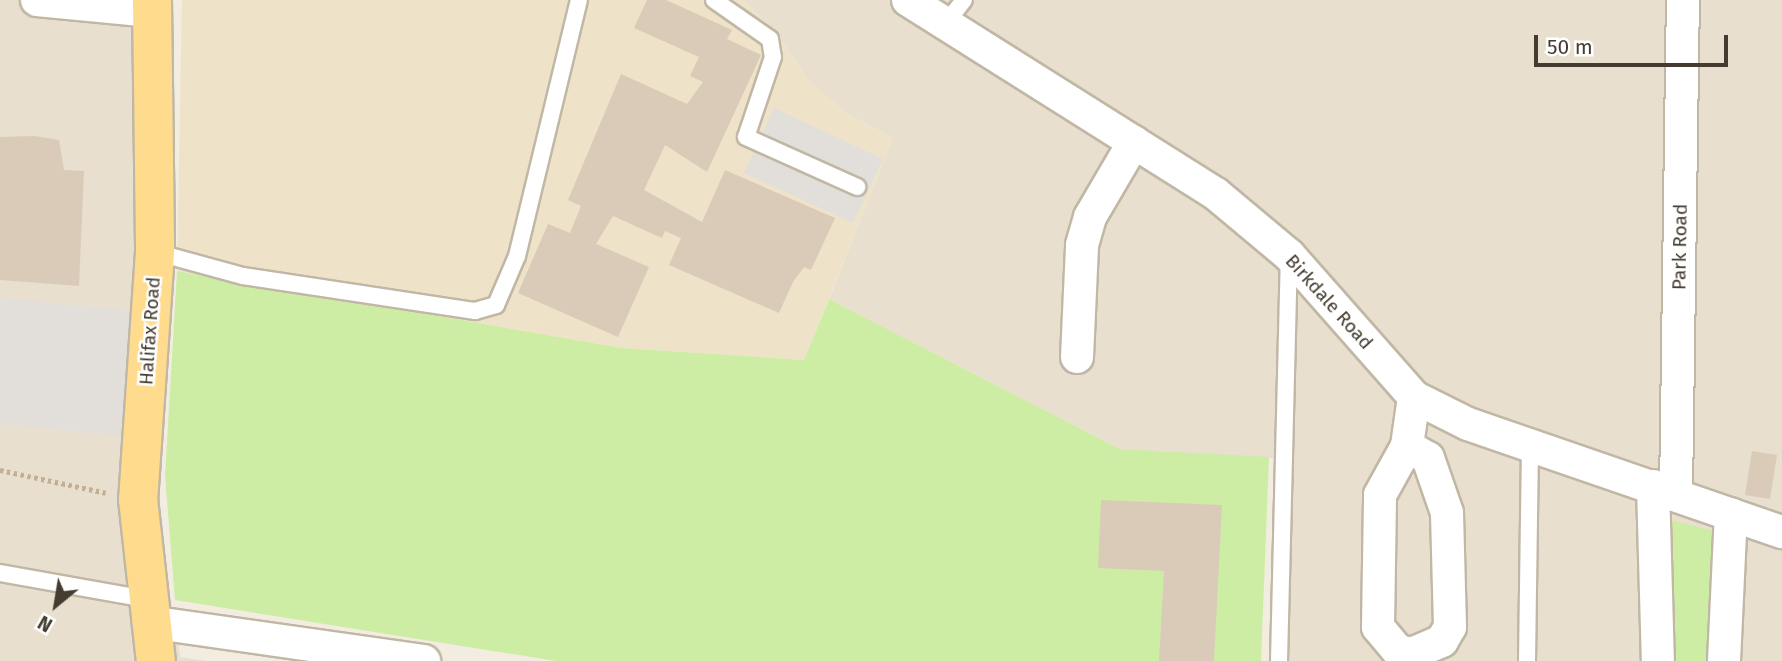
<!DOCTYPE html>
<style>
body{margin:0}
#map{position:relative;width:1782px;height:661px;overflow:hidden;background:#f3ede1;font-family:"Fira Sans",sans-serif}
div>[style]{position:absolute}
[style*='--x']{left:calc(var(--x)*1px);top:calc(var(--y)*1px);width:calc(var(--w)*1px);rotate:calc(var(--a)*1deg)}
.residential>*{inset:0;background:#e8dfce}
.education>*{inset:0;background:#eee2c8}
.green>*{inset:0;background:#ceeda4}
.parking>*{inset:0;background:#e2dfda}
.building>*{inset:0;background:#d9cbb8}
.path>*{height:4.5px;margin-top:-2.25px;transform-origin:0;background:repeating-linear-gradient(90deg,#c3b092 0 3.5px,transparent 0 7px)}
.roads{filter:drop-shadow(2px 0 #c1b7a5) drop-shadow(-2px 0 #c1b7a5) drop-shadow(0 2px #c1b7a5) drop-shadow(0 -2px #c1b7a5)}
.lane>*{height:16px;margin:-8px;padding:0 8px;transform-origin:8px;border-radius:8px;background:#fff}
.street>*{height:32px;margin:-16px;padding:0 16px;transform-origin:16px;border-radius:16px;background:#fff}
.primary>*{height:38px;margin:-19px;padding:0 19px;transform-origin:19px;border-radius:19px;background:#ffdb8e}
span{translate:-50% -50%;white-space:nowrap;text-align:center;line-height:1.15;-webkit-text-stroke:5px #fff;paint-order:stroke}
.street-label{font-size:19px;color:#443c31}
.north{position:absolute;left:21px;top:570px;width:70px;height:70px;-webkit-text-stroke:5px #fff;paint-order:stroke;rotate:210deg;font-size:19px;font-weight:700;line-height:28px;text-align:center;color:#443c31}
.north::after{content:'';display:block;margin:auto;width:24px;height:32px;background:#443c31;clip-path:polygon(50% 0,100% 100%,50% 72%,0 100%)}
.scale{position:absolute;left:1534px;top:35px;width:194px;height:32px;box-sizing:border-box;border:4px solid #443c31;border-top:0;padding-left:9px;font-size:21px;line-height:24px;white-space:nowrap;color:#443c31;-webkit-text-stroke:5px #fff;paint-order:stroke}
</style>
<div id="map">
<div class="residential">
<div style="clip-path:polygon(0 0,151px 0,138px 499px,176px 620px,180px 657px,207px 661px,0 661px)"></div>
<div style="clip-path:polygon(743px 0,1782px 0,1782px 661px,1279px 661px,1284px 459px,1120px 449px,829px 299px,893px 138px,846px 113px,810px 82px,778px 35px)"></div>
</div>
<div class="education">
<div style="clip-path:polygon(182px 0,743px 0,778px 35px,810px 82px,846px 113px,893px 138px,804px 360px,622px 348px,177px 271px)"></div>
</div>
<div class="green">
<div style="clip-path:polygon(177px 271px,622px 348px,804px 360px,829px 299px,1120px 449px,1269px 457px,1261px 661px,556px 661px,175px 600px,165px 476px)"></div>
<div style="clip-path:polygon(1664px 518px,1721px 533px,1716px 661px,1667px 661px)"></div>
</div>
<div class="parking">
<div style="clip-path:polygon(774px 108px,883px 159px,853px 223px,744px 173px)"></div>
<div style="clip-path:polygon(0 298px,134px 311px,122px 436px,0 424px)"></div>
</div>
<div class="building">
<div style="clip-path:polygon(647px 0,666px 0,732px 30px,727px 39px,761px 55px,707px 172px,665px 145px,644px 190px,702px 222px,725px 170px,835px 218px,811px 270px,804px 267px,793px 282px,779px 313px,669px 265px,681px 238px,665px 231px,662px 238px,613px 216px,596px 244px,649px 267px,618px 337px,518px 293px,548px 224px,570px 233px,581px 206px,568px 200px,621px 74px,687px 104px,703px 82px,690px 76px,699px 57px,634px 28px)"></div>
<div style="clip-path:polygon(35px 136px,59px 140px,64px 170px,84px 171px,79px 286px,0 280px,0 137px)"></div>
<div style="clip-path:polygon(1752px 451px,1777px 455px,1770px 499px,1745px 495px)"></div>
<div style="clip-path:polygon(1101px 500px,1222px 505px,1214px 661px,1159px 661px,1164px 571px,1098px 568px)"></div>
</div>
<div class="path">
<div style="--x:0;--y:470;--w:108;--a:12.2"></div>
</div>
<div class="roads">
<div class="lane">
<div style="--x:714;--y:0;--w:68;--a:34.9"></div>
<div style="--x:770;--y:39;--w:18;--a:81"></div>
<div style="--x:773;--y:57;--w:84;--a:108.6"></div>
<div style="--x:746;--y:137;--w:122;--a:24.2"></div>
<div style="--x:946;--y:23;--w:29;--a:-52"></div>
<div style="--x:155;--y:252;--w:91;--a:15.3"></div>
<div style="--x:243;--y:276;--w:235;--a:8.6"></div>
<div style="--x:475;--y:311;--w:22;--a:-16"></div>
<div style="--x:496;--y:305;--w:53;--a:-66.8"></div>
<div style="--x:517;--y:256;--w:263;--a:-76.4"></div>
<div style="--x:0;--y:573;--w:148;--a:10.1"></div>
<div style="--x:1279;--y:661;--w:403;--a:-88.6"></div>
<div style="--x:1527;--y:661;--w:215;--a:-89.2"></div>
</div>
<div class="street">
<div style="--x:37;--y:0;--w:115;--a:5.5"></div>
<div style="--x:908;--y:0;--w:364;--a:32.2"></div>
<div style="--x:1216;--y:194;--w:95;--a:39.9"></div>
<div style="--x:1289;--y:255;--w:189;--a:48.6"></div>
<div style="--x:1414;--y:397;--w:60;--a:26.6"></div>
<div style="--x:1468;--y:424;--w:332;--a:19"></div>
<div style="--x:1077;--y:357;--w:112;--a:-87.4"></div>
<div style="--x:1082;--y:245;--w:29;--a:-74"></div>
<div style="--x:1090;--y:217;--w:87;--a:-59.6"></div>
<div style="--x:1407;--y:446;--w:24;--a:30"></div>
<div style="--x:1428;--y:458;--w:58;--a:70.9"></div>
<div style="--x:1447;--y:513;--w:114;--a:88.5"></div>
<div style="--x:1450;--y:627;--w:16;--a:120"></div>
<div style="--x:1442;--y:641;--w:33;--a:157"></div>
<div style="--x:1412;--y:654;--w:14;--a:-168"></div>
<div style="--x:1398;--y:651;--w:31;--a:-130"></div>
<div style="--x:1378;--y:627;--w:132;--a:-89.1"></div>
<div style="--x:1380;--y:495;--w:56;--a:-61.1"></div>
<div style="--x:1407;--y:446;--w:49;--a:-81.9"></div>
<div style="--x:1653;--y:486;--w:175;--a:88.4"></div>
<div style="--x:1676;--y:494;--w:494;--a:-89.2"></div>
<div style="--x:149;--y:622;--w:278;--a:8.1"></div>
<div style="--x:1724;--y:661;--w:147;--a:-87.3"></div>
</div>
<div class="primary">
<div style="--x:152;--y:0;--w:252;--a:89.3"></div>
<div style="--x:155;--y:252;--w:248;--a:93.9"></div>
<div style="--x:138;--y:499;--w:163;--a:83.7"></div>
</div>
</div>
<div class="street-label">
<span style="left:1680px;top:247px;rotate:-89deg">Park Road</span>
<span style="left:1329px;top:302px;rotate:48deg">Birkdale Road</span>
<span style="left:150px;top:331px;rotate:-86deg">Halifax Road</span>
</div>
<div class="north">N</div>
<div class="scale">50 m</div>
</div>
